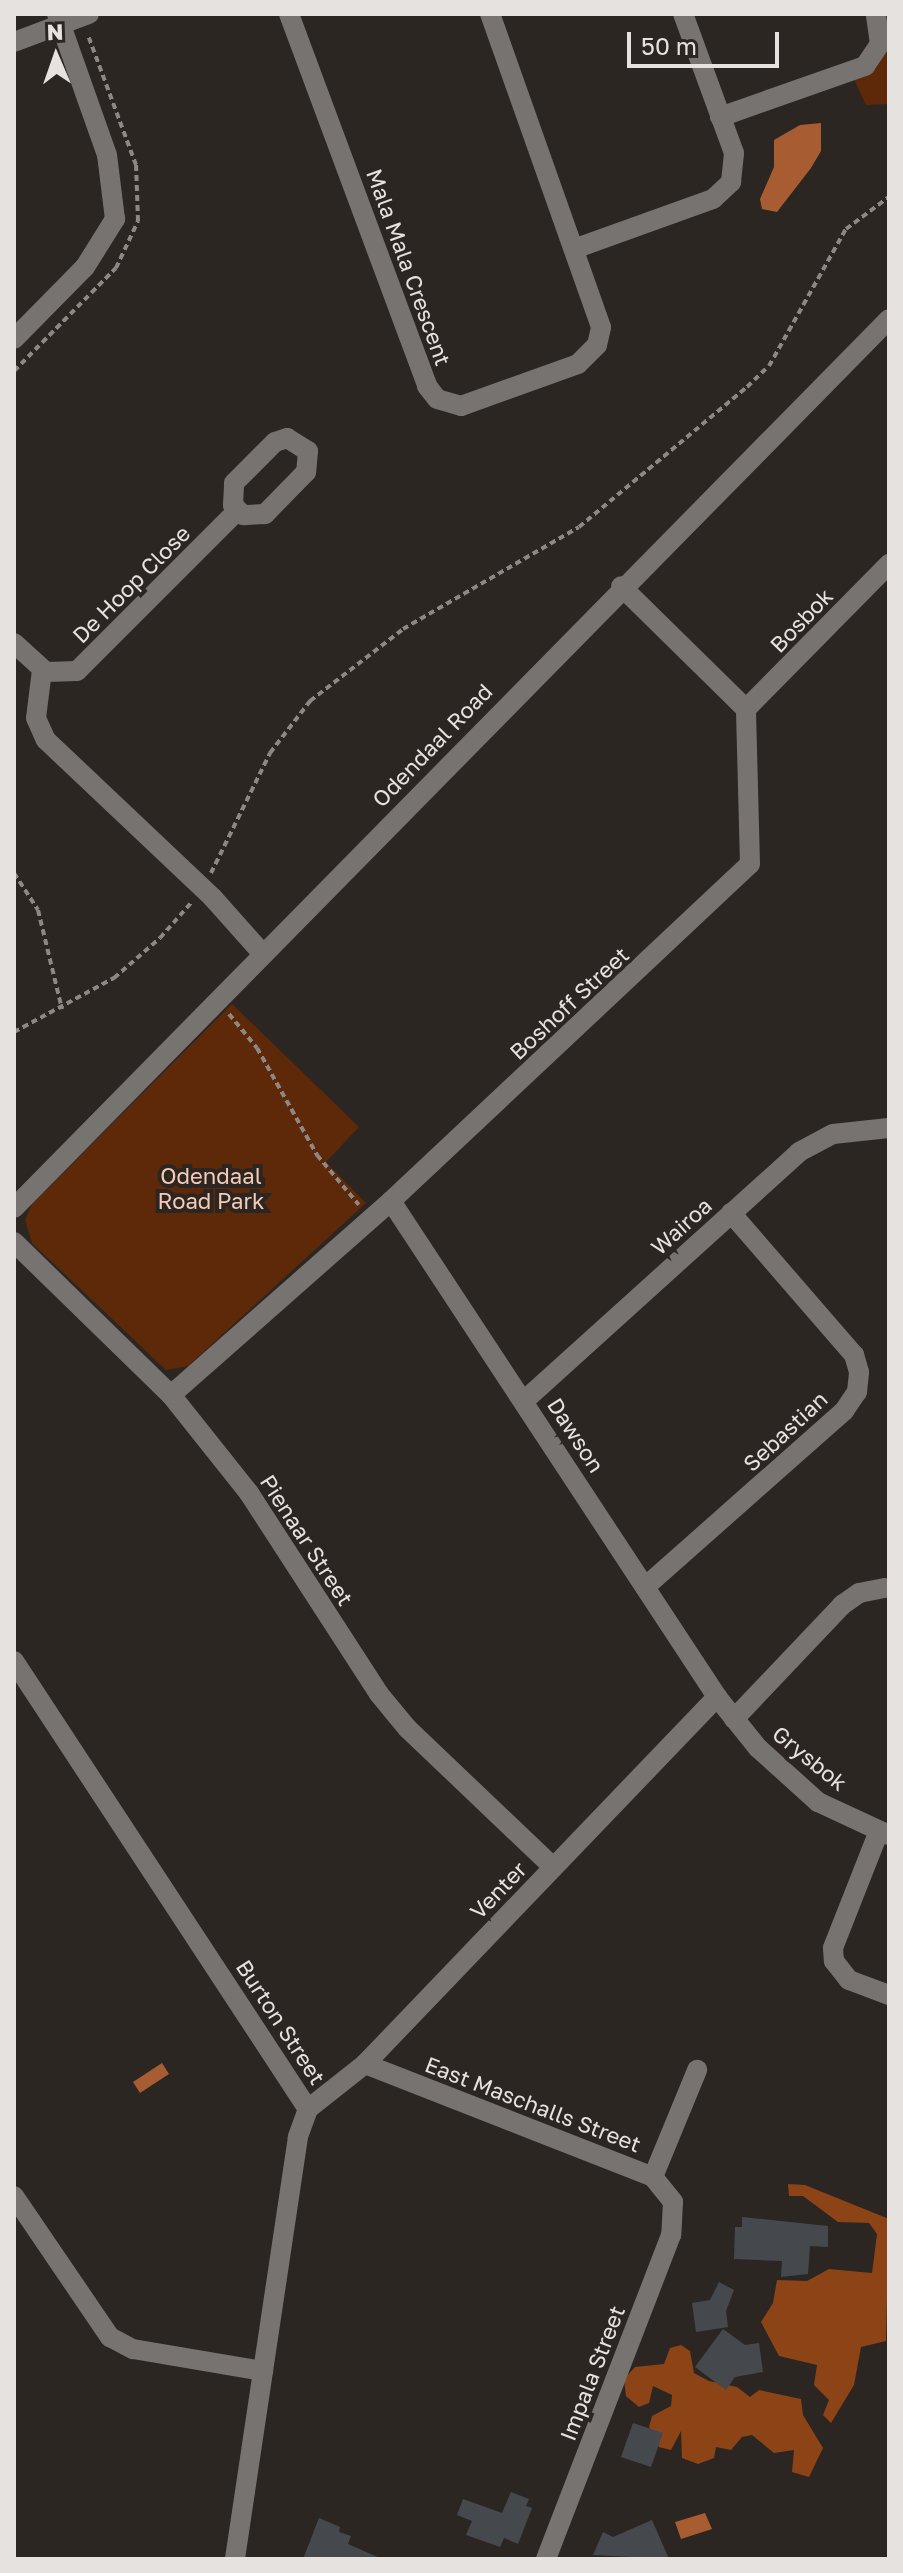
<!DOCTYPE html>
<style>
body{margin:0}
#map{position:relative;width:903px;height:2573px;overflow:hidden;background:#2c2623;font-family:"Golos Text",sans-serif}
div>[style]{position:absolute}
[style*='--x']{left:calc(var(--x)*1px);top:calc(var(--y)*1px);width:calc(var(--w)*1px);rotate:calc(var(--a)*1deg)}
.green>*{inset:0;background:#5d2908}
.forest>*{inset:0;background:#8c4316}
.water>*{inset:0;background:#a85c32}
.building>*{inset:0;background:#45494e}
.path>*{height:4px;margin-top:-2px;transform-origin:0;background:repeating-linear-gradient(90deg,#8d8885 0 6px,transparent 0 10px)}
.minor>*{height:20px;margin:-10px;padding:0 10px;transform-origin:10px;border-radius:10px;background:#767371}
span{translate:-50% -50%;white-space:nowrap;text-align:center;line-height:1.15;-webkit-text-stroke:8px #2c2623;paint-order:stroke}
.street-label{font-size:22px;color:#e6e2e0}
.park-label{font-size:22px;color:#f7ccb6}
.frame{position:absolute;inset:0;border:16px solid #e6e2e0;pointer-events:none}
.north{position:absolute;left:16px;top:16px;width:80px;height:80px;-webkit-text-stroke:6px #2c2623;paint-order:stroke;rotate:358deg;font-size:22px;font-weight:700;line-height:32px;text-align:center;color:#e6e2e0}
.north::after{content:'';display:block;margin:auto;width:28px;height:36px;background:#e6e2e0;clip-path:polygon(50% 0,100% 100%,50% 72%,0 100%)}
.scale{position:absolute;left:627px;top:32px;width:152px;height:36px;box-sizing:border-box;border:4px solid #e6e2e0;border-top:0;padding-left:10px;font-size:24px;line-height:28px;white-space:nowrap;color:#e6e2e0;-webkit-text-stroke:6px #2c2623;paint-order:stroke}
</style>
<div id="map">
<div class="green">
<div style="clip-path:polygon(889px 45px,889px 104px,866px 105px,854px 79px,876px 67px)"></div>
<div style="clip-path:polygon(232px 1004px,359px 1127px,326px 1162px,366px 1203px,188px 1366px,166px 1370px,32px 1243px,25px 1220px,32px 1204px)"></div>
</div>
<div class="forest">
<div style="clip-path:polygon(788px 2184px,805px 2185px,889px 2219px,886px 2341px,861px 2347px,854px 2385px,831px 2423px,823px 2415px,829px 2400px,814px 2385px,817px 2365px,779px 2356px,761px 2322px,773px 2303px,777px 2280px,807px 2281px,829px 2269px,872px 2273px,877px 2234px,869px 2223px,838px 2222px,803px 2196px,789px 2196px)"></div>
<div style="clip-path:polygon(681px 2345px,690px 2351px,694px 2373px,709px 2381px,737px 2387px,750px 2397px,759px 2390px,801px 2399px,803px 2415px,823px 2448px,809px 2477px,792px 2472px,794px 2450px,774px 2453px,752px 2435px,742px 2437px,731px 2450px,716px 2447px,714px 2458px,698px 2464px,682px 2458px,681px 2431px,671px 2450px,659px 2447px,649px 2427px,652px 2416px,671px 2406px,672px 2395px,653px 2386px,649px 2403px,639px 2407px,626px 2396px,624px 2379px,635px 2367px,664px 2364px,670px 2348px)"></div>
</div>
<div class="water">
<div style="clip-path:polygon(821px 123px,821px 151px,811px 168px,777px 212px,762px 209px,760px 199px,774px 167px,774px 140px,800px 125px)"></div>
<div style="clip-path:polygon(162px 2063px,169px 2074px,140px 2093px,133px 2082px)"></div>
<div style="clip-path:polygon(705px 2513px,712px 2529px,681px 2539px,675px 2522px)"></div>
</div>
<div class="building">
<div style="clip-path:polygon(742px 2217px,828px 2226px,828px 2247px,810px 2246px,808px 2274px,781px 2277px,782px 2261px,734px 2259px,735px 2227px,742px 2227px)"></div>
<div style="clip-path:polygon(719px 2282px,734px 2290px,726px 2311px,728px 2327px,696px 2332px,692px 2303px,710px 2300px)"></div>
<div style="clip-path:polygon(723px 2329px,745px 2345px,759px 2343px,763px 2372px,735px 2377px,726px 2390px,695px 2367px)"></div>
<div style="clip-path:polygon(633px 2423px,663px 2433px,651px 2467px,621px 2457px)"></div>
<div style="clip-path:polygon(511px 2492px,529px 2499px,526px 2506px,532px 2508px,518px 2544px,504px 2538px,500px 2547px,466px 2535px,472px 2521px,457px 2515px,463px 2499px,502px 2513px)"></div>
<div style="clip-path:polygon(319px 2518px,340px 2527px,339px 2532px,351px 2536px,348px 2544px,382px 2559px,303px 2559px)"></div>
<div style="clip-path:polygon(652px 2520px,669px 2559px,593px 2555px,603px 2532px,613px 2537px)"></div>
</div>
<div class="path">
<div style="--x:14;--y:371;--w:145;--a:-45.3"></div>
<div style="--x:116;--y:268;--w:52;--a:-64.9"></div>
<div style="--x:138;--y:221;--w:56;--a:-92"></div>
<div style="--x:136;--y:165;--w:139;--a:-110.3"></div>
<div style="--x:14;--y:873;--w:44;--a:57"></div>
<div style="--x:38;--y:910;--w:102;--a:76.4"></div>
<div style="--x:211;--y:873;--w:134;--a:-63.8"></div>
<div style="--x:270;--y:753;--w:66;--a:-52.4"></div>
<div style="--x:310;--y:701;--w:118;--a:-37.7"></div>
<div style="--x:403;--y:629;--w:203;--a:-30.1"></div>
<div style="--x:579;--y:527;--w:219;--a:-39.8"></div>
<div style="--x:747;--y:387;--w:30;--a:-44"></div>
<div style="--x:769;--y:366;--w:157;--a:-60.7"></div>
<div style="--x:846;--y:229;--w:54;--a:-36.7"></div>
<div style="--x:229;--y:1014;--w:44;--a:50.5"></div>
<div style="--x:257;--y:1048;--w:123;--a:60.7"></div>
<div style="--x:317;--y:1155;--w:65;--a:50"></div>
<div style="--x:14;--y:1032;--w:114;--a:-28.4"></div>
<div style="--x:114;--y:978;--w:61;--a:-41"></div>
<div style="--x:160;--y:938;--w:47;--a:-48.5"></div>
</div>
<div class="minor">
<div style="--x:289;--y:14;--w:397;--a:69.6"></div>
<div style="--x:427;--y:386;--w:16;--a:52"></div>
<div style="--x:437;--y:399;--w:25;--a:16"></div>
<div style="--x:461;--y:406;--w:124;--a:-19.7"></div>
<div style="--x:578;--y:364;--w:27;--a:-45"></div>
<div style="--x:597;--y:345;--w:18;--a:-77"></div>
<div style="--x:601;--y:327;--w:332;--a:-109.5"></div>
<div style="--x:14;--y:42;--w:80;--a:-20.5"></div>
<div style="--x:720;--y:117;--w:154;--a:-19.4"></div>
<div style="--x:865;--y:66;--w:27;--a:-56"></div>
<div style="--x:880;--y:44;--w:30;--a:-98"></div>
<div style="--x:574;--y:249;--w:148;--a:-19.8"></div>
<div style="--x:713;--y:199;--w:25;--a:-43"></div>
<div style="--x:731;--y:182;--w:29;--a:-84"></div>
<div style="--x:734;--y:153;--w:148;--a:-110.1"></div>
<div style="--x:14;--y:339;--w:101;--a:-45.4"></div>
<div style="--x:85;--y:267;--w:57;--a:-58"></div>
<div style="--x:115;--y:219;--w:64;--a:-97.1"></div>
<div style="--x:107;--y:155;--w:150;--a:-109.5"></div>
<div style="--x:287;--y:438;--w:25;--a:32"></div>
<div style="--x:308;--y:451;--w:21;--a:95"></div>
<div style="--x:306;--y:472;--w:59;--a:134.3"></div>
<div style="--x:265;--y:514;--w:22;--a:177"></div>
<div style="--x:243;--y:515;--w:14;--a:-135"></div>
<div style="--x:233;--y:505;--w:22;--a:-87"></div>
<div style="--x:234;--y:483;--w:58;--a:-45"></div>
<div style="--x:275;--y:442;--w:13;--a:-18"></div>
<div style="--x:14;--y:643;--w:43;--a:42.2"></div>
<div style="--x:46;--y:672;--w:31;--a:-2"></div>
<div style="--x:77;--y:671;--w:226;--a:-45"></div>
<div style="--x:42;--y:670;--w:48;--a:97.1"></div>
<div style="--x:36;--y:718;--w:24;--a:66"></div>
<div style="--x:46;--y:740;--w:230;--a:43.4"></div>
<div style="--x:213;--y:898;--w:74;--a:48.3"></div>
<div style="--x:746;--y:709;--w:204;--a:-45.4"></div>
<div style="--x:391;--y:1201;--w:594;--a:56.68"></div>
<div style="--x:717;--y:1697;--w:65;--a:51.2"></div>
<div style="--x:758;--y:1748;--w:81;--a:42"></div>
<div style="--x:818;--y:1802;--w:78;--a:24.9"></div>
<div style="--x:14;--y:1208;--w:1247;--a:-45.45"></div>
<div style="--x:14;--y:1242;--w:219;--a:44.3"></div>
<div style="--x:171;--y:1395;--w:125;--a:51.5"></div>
<div style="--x:249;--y:1493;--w:239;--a:57.1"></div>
<div style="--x:379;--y:1694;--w:44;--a:50.5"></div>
<div style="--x:407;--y:1728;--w:202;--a:43.6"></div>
<div style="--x:171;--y:1395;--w:293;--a:-41.4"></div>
<div style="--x:391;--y:1201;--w:492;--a:-43.2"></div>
<div style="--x:750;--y:864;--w:155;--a:-91.5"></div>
<div style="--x:746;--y:709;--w:175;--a:-135.5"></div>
<div style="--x:525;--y:1400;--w:370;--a:-42.1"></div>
<div style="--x:799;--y:1152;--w:38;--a:-28"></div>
<div style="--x:833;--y:1134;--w:56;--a:-6.1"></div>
<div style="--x:645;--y:1587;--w:266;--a:-41.5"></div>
<div style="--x:844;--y:1411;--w:23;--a:-56"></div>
<div style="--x:857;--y:1392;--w:20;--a:-84"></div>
<div style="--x:859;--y:1372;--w:18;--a:-106"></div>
<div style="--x:854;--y:1355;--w:188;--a:-130.9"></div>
<div style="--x:14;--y:1661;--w:536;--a:56.73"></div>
<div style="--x:308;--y:2109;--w:30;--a:110"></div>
<div style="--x:298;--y:2137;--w:427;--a:98.5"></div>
<div style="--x:734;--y:1719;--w:157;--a:-46.5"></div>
<div style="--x:842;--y:1605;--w:21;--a:-35"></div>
<div style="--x:859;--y:1593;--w:26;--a:-11"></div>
<div style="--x:879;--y:1831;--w:126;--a:111.5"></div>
<div style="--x:833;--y:1948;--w:13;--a:86"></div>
<div style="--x:834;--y:1961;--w:24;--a:52"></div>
<div style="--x:849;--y:1980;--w:43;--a:20.6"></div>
<div style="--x:365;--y:2064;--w:309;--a:21.4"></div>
<div style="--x:653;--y:2177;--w:32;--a:51"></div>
<div style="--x:673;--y:2202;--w:33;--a:93"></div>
<div style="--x:671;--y:2235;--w:347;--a:111.1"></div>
<div style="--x:308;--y:2109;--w:73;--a:-38.3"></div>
<div style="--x:365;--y:2064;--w:509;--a:-46.2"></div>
<div style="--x:653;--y:2177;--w:116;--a:-67.6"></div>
<div style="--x:14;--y:2196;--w:171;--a:55.8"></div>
<div style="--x:110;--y:2337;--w:26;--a:28"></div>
<div style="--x:133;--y:2349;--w:132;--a:9.6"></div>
</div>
<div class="street-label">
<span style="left:409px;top:267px;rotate:70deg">Mala Mala Crescent</span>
<span style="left:131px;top:584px;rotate:-45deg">De Hoop Close</span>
<span style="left:801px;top:620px;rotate:-46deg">Bosbok</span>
<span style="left:432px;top:745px;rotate:-46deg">Odendaal Road</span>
<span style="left:569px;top:1003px;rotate:-43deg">Boshoff Street</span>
<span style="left:681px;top:1226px;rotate:-42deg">Wairoa</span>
<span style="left:785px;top:1431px;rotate:-43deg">Sebastian</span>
<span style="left:576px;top:1435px;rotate:57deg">Dawson</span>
<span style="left:307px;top:1540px;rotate:57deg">Pienaar Street</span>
<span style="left:810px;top:1758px;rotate:39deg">Grysbok</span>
<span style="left:498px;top:1890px;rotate:-46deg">Venter</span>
<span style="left:281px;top:2022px;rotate:57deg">Burton Street</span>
<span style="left:533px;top:2104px;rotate:21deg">East Maschalls Street</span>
<span style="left:592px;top:2373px;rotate:-69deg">Impala Street</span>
</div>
<div class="park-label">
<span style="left:211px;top:1188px">Odendaal<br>Road Park</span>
</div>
<div class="frame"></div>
<div class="north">N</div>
<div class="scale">50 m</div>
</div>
